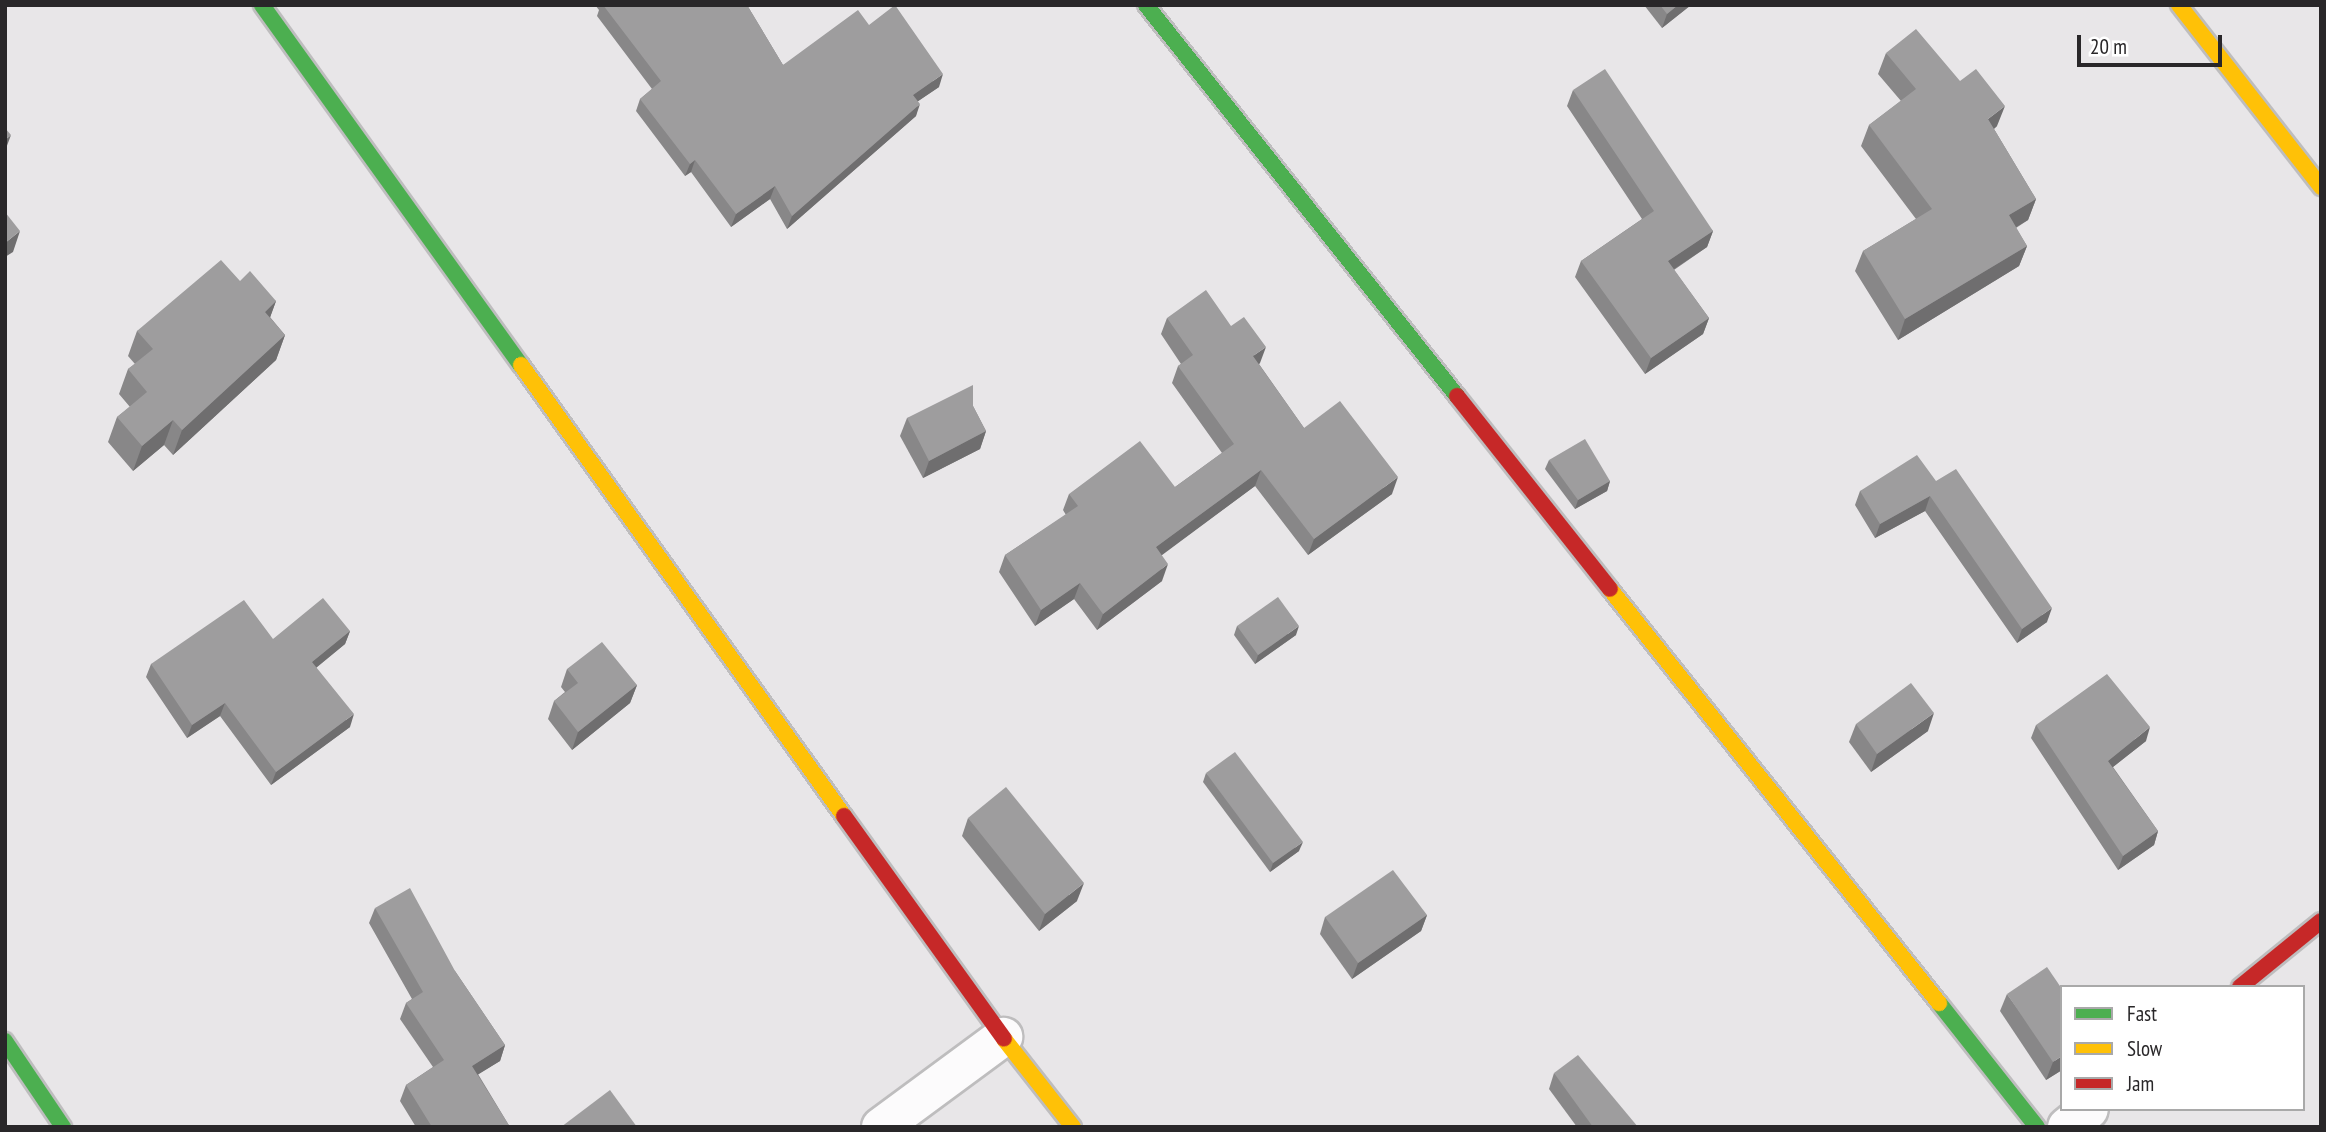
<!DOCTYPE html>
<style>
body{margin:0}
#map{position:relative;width:2326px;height:1132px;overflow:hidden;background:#e8e6e8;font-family:"PT Sans Narrow",sans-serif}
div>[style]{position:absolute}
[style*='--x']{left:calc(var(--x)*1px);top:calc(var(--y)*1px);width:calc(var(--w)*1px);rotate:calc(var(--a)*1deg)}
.roads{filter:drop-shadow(2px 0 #bebdbe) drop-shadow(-2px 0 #bebdbe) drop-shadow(0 2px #bebdbe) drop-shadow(0 -2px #bebdbe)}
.street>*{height:38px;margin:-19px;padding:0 19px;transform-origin:19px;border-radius:19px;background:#fcfbfc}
.fast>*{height:16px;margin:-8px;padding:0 8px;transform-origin:8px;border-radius:8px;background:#4caf50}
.slow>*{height:16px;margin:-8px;padding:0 8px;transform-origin:8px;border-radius:8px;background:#ffc107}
.jam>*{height:16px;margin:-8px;padding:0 8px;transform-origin:8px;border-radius:8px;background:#c62828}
.wall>*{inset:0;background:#888788}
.shaded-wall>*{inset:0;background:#6f6e6f}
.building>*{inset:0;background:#9e9d9e}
span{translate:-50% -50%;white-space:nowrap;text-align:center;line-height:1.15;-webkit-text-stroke:7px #fff;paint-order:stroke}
.frame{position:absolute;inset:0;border:7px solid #292729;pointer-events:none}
.legend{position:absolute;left:2060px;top:985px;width:245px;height:126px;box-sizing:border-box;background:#fff;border:2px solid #a9a9a9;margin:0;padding:9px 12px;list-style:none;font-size:21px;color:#292729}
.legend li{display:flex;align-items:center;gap:14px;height:35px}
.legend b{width:35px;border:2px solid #a9a9a9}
.scale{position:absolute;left:2077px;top:35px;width:145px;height:32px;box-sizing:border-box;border:4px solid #292729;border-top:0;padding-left:9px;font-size:21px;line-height:24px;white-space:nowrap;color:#292729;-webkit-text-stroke:5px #fff;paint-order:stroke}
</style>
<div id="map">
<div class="roads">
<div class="street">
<div style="--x:881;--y:1127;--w:152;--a:-36.4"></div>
<div style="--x:2067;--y:1127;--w:28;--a:-39"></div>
</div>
<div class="fast">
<div style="--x:262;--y:5;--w:443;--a:54.3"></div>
<div style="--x:1146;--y:5;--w:500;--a:51.5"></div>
<div style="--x:1939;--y:1003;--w:158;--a:51.7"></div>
<div style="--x:5;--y:1041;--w:104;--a:56"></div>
</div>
<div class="slow">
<div style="--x:2179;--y:5;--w:231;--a:52"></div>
<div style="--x:521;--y:365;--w:555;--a:54.39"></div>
<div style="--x:1610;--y:589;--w:529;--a:51.53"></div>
<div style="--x:1004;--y:1039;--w:112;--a:51.9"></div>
</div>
<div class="jam">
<div style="--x:1457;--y:396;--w:246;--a:51.6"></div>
<div style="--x:844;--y:816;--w:274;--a:54.3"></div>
<div style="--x:2240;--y:987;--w:104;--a:-39.2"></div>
</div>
</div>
<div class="wall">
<div style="clip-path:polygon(595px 5px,747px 5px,783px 65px,869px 25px,939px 87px,918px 101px,916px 116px,787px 229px,770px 199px,731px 227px,691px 172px,685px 176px,636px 111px,640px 99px,652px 89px,597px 16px,599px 10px)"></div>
<div style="clip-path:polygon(1644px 5px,1691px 5px,1662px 28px)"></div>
<div style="clip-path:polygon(1886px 53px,1997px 126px,1994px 129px,2036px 199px,2028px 220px,2016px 228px,2027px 246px,2019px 266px,1898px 340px,1855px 271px,1863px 251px,1916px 219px,1861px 146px,1869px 125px,1901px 101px,1878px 74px)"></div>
<div style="clip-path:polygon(1573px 90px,1713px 231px,1707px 247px,1674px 270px,1709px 318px,1703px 334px,1645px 374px,1575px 277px,1581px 261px,1642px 219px,1567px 106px)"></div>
<div style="clip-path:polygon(240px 281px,276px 301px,270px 317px,285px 335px,276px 360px,173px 455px,164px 445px,133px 471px,108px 442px,117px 417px,130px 407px,119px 394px,128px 369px,135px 364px,128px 356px,137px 331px)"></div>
<div style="clip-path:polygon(1167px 318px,1231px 326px,1260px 363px,1259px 364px,1304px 428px,1392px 494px,1308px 555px,1255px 486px,1161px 555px,1162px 581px,1097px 630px,1074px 599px,1035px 626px,999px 572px,1005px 555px,1066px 515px,1063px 510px,1069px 494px,1175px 487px,1222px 453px,1172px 383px,1178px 366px,1181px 364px,1161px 334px)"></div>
<div style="clip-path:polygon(973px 406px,986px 431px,980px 449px,923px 478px,900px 436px,907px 418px)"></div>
<div style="clip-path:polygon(1549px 460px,1610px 481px,1607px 491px,1575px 509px,1545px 469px)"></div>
<div style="clip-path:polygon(1936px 481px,2047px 622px,2017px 643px,1925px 511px,1875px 538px,1855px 505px,1860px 491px)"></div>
<div style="clip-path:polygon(1237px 626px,1296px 635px,1255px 664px,1234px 635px)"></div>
<div style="clip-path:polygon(350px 631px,345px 644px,316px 668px,350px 727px,271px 785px,220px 716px,187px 738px,146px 677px,151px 664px,273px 639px)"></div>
<div style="clip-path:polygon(567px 669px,637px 685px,630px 703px,572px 750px,548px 719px,554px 701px,565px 692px,561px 687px)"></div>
<div style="clip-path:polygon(1856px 724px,1928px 731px,1871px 772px,1849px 742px)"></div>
<div style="clip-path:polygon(2036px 725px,2146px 741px,2113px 767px,2158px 831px,2154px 845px,2118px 870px,2031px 738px)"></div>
<div style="clip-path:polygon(1206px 773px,1299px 851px,1270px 872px,1203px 782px)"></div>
<div style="clip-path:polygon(968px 818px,1077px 901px,1039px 931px,962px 836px)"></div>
<div style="clip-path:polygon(375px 908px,455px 971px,505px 1045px,500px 1061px,478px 1074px,510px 1127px,416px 1127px,400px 1101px,406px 1085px,433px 1067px,400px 1019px,406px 1003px,412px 999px,369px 923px)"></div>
<div style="clip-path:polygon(1427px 915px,1421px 931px,1352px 979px,1320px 934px,1325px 917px)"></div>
<div style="clip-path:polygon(2007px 994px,2062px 1070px,2046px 1080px,2000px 1011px)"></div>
<div style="clip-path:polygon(1554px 1073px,1638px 1127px,1577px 1127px,1549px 1089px)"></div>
</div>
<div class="shaded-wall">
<div style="clip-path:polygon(1678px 5px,1691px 5px,1662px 28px,1667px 14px)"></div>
<div style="clip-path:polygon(943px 74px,939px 87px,908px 108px,913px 95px)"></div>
<div style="clip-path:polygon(920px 104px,916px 116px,787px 229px,792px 216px)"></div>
<div style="clip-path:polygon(2005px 106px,1997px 126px,1980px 140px,1988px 119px)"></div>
<div style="clip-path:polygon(11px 135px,5px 151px,5px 140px)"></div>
<div style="clip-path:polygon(695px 160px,691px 172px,685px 176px,690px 164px)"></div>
<div style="clip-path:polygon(775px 186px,770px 199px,731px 227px,736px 214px)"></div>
<div style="clip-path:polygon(2036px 199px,2028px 220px,2001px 236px,2009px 215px)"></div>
<div style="clip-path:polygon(20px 231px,13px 252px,5px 257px,5px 243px)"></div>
<div style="clip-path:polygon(1713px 231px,1707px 247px,1662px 277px,1668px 261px)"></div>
<div style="clip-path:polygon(2027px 246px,2019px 266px,1898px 340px,1905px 319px)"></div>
<div style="clip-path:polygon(276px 301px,267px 326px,265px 312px)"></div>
<div style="clip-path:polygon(1709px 318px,1703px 334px,1645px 374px,1651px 358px)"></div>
<div style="clip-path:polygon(285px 335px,276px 360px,173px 455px,182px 430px)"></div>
<div style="clip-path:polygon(1266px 347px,1260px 363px,1247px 372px,1253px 356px)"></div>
<div style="clip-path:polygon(173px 420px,164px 445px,133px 471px,142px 446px)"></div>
<div style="clip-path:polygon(986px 431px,980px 449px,923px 478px,929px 461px)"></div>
<div style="clip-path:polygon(1261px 470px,1255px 486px,1150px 564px,1156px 547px)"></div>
<div style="clip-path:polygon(1398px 477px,1392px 494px,1308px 555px,1314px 539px)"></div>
<div style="clip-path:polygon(1610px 481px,1607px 491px,1575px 509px,1578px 500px)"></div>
<div style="clip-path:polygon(1930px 496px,1925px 511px,1875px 538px,1880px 524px)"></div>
<div style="clip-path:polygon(1168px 564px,1162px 581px,1097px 630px,1103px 614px)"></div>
<div style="clip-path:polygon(1080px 583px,1074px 599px,1035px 626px,1041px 610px)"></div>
<div style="clip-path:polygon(2052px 608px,2047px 622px,2017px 643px,2022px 629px)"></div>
<div style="clip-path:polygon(1299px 626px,1296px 635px,1255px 664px,1258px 655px)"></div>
<div style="clip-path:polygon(350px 631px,345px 644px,307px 675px,312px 662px)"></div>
<div style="clip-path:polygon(637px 685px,630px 703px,572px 750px,578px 732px)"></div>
<div style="clip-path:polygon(225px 703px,220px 716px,187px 738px,192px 725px)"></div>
<div style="clip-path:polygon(1934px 713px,1928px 731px,1871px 772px,1877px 754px)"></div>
<div style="clip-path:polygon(354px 714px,350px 727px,271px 785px,276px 772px)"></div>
<div style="clip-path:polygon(2150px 727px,2146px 741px,2104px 774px,2108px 761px)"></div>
<div style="clip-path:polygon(2158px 831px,2154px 845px,2118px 870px,2123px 856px)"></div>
<div style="clip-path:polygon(1303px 842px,1299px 851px,1270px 872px,1273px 863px)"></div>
<div style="clip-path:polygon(1084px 883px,1077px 901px,1039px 931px,1045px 914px)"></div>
<div style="clip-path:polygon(1427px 915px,1421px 931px,1352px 979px,1358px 963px)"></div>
<div style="clip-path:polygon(505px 1045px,500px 1061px,466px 1082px,472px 1066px)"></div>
<div style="clip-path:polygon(2062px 1056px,2062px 1070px,2046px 1080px,2053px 1062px)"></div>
</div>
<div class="building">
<div style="clip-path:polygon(603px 5px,747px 5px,783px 65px,858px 10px,869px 25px,895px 5px,943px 74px,913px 95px,920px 104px,792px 216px,775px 186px,736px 214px,695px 160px,690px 164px,640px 99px,661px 81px)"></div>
<div style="clip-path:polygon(1660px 5px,1678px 5px,1667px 14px)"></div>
<div style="clip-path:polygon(1916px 29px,1960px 81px,1976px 69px,2005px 106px,1988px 119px,2036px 199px,2009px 215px,2027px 246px,1905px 319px,1863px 251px,1932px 209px,1869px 125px,1916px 89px,1886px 53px)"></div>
<div style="clip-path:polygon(1605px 69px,1713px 231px,1668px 261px,1709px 318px,1651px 358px,1581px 261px,1654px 211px,1573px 90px)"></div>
<div style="clip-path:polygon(5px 128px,11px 135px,5px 140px)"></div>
<div style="clip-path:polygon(5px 212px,20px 231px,5px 243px)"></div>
<div style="clip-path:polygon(221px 260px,240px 281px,250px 271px,276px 301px,265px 312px,285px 335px,182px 430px,173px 420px,142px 446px,117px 417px,147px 392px,128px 369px,153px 349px,137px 331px)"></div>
<div style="clip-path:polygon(1206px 290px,1231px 326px,1244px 317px,1266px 347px,1253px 356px,1304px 428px,1340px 401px,1398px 477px,1314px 539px,1261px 470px,1156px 547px,1168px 564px,1103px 614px,1080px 583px,1041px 610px,1005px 555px,1078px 506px,1069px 494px,1140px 441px,1175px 487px,1234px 444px,1178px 366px,1193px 355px,1167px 318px)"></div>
<div style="clip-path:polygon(973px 385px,973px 406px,986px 431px,929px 461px,907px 418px)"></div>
<div style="clip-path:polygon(1585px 439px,1610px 481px,1578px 500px,1549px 460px)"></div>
<div style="clip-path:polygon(1917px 455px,1936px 481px,1956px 469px,2052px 608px,2022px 629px,1930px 496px,1880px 524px,1860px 491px)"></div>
<div style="clip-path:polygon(1278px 597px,1299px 626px,1258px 655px,1237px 626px)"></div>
<div style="clip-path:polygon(323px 598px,350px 631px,312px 662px,354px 714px,276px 772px,225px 703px,192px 725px,151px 664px,244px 600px,273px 639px)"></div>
<div style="clip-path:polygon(602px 642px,637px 685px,578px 732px,554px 701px,578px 683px,567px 669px)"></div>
<div style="clip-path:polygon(2107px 674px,2150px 727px,2108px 761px,2158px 831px,2123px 856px,2036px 725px)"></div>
<div style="clip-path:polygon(1911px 683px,1934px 713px,1877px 754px,1856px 724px)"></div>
<div style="clip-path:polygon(1235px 752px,1303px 842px,1273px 863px,1206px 773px)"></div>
<div style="clip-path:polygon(1006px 787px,1084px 883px,1045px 914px,968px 818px)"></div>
<div style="clip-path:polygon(1393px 870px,1427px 915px,1358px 963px,1325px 917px)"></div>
<div style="clip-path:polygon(410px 888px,455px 971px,505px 1045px,472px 1066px,510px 1127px,432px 1127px,406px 1085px,444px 1060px,406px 1003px,423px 992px,375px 908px)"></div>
<div style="clip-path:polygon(2047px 967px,2062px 989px,2062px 1056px,2053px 1062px,2007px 994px)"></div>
<div style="clip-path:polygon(1578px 1055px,1638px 1127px,1593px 1127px,1554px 1073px)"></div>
<div style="clip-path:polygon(610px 1090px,637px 1127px,561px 1127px)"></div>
</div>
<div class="frame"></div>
<ul class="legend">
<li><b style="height:9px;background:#4caf50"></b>Fast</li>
<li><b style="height:9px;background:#ffc107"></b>Slow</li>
<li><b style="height:9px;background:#c62828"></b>Jam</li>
</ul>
<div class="scale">20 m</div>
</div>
